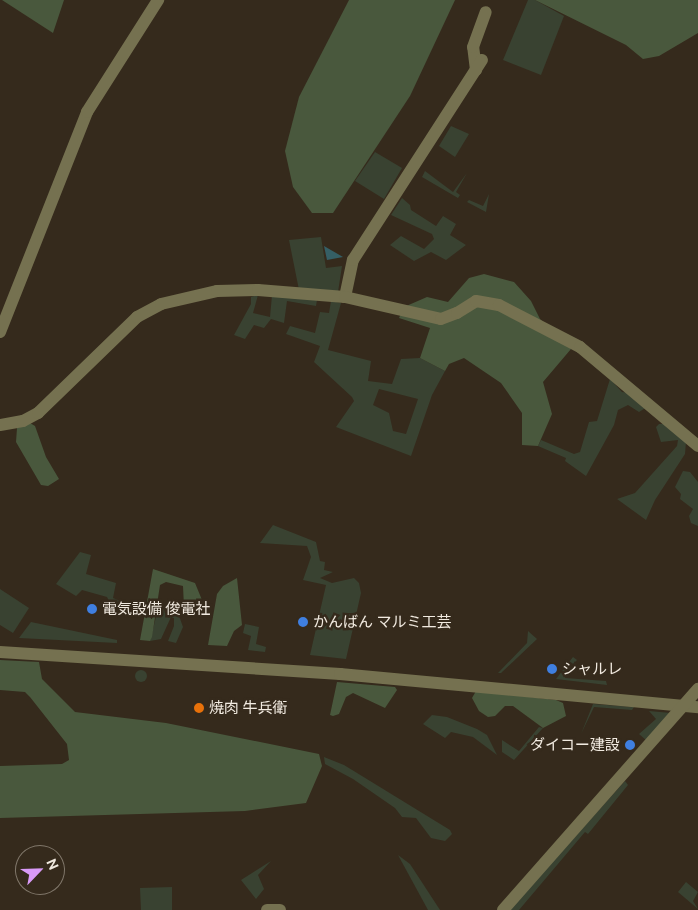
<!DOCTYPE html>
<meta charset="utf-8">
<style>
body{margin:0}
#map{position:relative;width:698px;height:910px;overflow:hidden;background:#352a1c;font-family:Ubuntu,"Noto Sans JP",sans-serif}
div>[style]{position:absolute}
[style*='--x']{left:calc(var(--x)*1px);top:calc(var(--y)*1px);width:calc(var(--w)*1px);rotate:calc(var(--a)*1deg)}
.green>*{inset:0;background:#394231}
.round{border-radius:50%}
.forest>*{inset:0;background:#49583d}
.water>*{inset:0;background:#355f65}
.minor>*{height:12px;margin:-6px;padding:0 6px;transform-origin:6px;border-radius:6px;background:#757150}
.dots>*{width:14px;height:14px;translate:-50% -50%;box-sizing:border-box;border:2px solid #352a1c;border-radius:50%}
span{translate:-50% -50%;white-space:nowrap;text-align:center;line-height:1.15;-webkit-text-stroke:5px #352a1c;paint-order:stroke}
.poi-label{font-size:15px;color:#f1eae0}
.left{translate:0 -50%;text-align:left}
.right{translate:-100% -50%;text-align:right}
.north{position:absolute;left:15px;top:845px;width:50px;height:50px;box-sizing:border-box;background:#352a1c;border:1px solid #80776a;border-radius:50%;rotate:66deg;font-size:14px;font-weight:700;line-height:20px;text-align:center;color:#f1eae0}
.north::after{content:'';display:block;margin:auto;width:18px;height:22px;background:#d99af7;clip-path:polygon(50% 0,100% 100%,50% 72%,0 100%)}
</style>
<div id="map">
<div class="green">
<div style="clip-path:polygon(528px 0,535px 0,564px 16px,541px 75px,503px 60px)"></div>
<div style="clip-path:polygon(451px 126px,469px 134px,455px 157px,439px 146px)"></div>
<div style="clip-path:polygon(375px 152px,402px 168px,384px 199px,355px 181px)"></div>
<div style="clip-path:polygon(425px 171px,453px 192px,467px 173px,456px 192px,460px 195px,458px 198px,422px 177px)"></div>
<div style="clip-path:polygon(489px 194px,486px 212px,467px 202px,469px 200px,483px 206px)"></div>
<div style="clip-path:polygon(402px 198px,410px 205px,411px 210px,436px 226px,443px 216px,456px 224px,450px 235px,466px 245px,446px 260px,431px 252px,414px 261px,390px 245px,401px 236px,424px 249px,434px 239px,432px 234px,391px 215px)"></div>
<div style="clip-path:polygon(321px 237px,326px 268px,342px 266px,338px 292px,299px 290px,289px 240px)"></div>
<div style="clip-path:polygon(258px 295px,253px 313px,270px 317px,272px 295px,317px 300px,316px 306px,287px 301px,284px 323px,271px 319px,264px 328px,254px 325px,245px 339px,234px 335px,251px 304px,251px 297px)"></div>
<div style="clip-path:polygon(evenodd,331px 301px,341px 303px,328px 350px,371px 361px,368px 381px,392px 384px,401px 359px,420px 358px,445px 371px,432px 395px,411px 456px,336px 427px,354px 401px,352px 397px,314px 362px,320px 346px,286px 334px,290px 326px,315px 333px,320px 312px,329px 313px,331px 301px,379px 389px,418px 399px,406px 434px,393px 431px,389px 413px,373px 405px,379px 389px)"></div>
<div style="clip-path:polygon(610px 379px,622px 392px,630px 393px,647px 407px,639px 412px,628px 405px,618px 410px,614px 425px,586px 476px,565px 461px,566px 458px,538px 446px,541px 440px,574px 454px,580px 452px,589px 422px,597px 421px)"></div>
<div style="clip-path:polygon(659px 424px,665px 424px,686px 442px,685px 454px,655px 500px,646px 520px,617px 499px,635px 493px,677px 446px,678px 440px,661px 442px,656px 427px)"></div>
<div style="clip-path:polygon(683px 471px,690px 472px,698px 482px,698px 526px,691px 523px,689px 516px,693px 509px,680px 499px,681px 494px,675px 487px)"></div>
<div style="clip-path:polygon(273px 525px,316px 542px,320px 561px,325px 562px,324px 570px,333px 572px,320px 578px,332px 583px,354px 578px,359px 583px,361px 593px,346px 659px,310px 655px,326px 585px,303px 580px,311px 557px,307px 546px,260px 543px)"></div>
<div style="clip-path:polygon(80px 552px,91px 555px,86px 574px,116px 583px,113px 598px,130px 605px,128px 611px,111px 605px,107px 597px,82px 590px,76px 596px,56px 584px)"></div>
<div style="clip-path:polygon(0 589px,29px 608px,13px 633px,0 625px)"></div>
<div style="clip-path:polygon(159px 605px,178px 613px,183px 627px,176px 643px,168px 641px,174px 626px,174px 618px,171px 617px,161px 639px,150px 641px)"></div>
<div style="clip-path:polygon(31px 622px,117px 640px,117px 643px,19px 638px)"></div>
<div style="clip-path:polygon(245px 624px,259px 627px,256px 644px,266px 647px,265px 652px,248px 650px,251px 636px,243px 633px)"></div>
<div style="clip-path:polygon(528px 631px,537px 639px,501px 673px,498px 673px,527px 643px)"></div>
<div style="clip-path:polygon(573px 657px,577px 660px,564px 674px,565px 678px,606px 681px,607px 685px,556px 679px)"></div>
<div class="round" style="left:135px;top:670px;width:12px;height:12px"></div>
<div style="clip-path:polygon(593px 704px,634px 707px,632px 710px,594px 707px,581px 734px)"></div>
<div style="clip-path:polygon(649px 711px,671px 713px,647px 741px,639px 734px,656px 719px)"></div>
<div style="clip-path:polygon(432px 715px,447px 717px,477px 729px,487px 735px,497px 755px,473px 737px,451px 732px,445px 738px,423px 724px)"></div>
<div style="clip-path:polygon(539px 727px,543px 728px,514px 760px,502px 752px,502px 740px,519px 751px)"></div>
<div style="clip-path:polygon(324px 757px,344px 765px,450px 830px,452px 834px,445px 841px,431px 838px,416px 818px,402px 817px,395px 808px,353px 779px,325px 764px)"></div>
<div style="clip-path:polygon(625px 781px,628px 785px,588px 834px,585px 832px,519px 910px,509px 910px)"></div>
<div style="clip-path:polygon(398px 855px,410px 864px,440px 910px,428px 910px)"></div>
<div style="clip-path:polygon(271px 861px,258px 875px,264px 889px,256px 899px,241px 880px)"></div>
<div style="clip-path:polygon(686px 882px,698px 892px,693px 901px,698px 909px,678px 892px)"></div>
<div style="clip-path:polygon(172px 887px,172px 910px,141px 910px,140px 888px)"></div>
</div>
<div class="forest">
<div style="clip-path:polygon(2px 0,64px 0,53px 33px)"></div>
<div style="clip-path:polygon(349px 0,455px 0,410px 96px,333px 213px,312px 213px,293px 187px,285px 151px,299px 97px)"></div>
<div style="clip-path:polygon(535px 0,698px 0,698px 33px,659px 56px,643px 59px,626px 45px)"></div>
<div style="clip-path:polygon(484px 274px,514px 282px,531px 301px,540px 319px,571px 349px,543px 382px,552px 414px,538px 446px,522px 445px,522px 413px,501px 383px,464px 358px,449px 364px,445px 371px,420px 358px,430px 328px,399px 318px,404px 307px,427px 297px,448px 302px,469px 278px)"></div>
<div style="clip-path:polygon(30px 423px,35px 426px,46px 457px,59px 479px,48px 486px,41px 485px,16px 442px,17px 428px)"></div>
<div style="clip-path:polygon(153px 569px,195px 583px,202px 600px,194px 608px,184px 607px,183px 586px,166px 582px,160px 585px,152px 637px,150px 641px,140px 640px)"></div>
<div style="clip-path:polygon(237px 578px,242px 625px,234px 631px,227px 646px,208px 645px,217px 594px,223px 586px)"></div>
<div style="clip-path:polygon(0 660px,39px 662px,42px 679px,75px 712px,166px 723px,319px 754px,322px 766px,306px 803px,245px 811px,0 818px,0 766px,62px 764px,69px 760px,67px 744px,30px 697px,25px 692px,0 690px)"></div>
<div style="clip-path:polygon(337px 682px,395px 687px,397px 690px,385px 708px,353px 693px,346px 697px,339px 714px,333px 716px,330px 715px)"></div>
<div style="clip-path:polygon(476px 691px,556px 700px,563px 703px,566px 716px,543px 728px,513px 706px,505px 706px,495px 716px,488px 717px,479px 711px,472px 698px)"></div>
</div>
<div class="water">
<div style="clip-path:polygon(324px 246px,343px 257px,327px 260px)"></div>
</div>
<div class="minor">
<div style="--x:476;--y:70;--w:23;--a:-97"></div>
<div style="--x:473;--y:47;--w:37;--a:-70"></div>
<div style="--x:345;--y:297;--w:38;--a:-78"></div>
<div style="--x:353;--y:260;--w:238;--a:-57.2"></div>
<div style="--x:0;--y:332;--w:237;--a:-68.4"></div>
<div style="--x:87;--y:112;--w:133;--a:-57.6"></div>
<div style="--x:0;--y:425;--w:23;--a:-10"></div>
<div style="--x:23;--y:421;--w:17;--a:-28"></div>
<div style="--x:38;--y:413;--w:138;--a:-44.1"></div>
<div style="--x:137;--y:317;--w:27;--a:-28"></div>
<div style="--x:161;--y:304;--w:57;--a:-13.1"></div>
<div style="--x:217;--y:291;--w:41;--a:-1.4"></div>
<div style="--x:258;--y:290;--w:87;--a:4.6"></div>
<div style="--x:345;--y:297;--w:98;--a:12.9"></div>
<div style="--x:441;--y:319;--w:17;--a:-21"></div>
<div style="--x:457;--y:313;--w:22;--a:-32"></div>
<div style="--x:476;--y:301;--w:23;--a:10"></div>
<div style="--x:499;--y:305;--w:91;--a:27.4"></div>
<div style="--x:580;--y:347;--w:154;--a:40"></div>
<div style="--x:0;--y:652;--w:341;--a:3.7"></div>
<div style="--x:340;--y:674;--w:360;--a:5.3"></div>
<div style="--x:267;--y:910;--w:13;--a:0"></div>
<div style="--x:503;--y:910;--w:295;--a:-48.6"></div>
</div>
<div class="dots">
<div style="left:92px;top:609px;background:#3f7fe0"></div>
<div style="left:303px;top:622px;background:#3f7fe0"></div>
<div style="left:552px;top:669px;background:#3f7fe0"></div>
<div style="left:199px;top:708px;background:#e8710a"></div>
<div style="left:630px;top:745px;background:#3f7fe0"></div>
</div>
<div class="poi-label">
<span class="left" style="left:102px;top:609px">電気設備 俊電社</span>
<span class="left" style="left:313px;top:622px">かんばん マルミ工芸</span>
<span class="left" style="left:562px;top:669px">シャルレ</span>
<span class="left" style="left:209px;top:708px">焼肉 牛兵衛</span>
<span class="right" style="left:620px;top:745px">ダイコー建設</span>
</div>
<div class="north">N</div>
</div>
